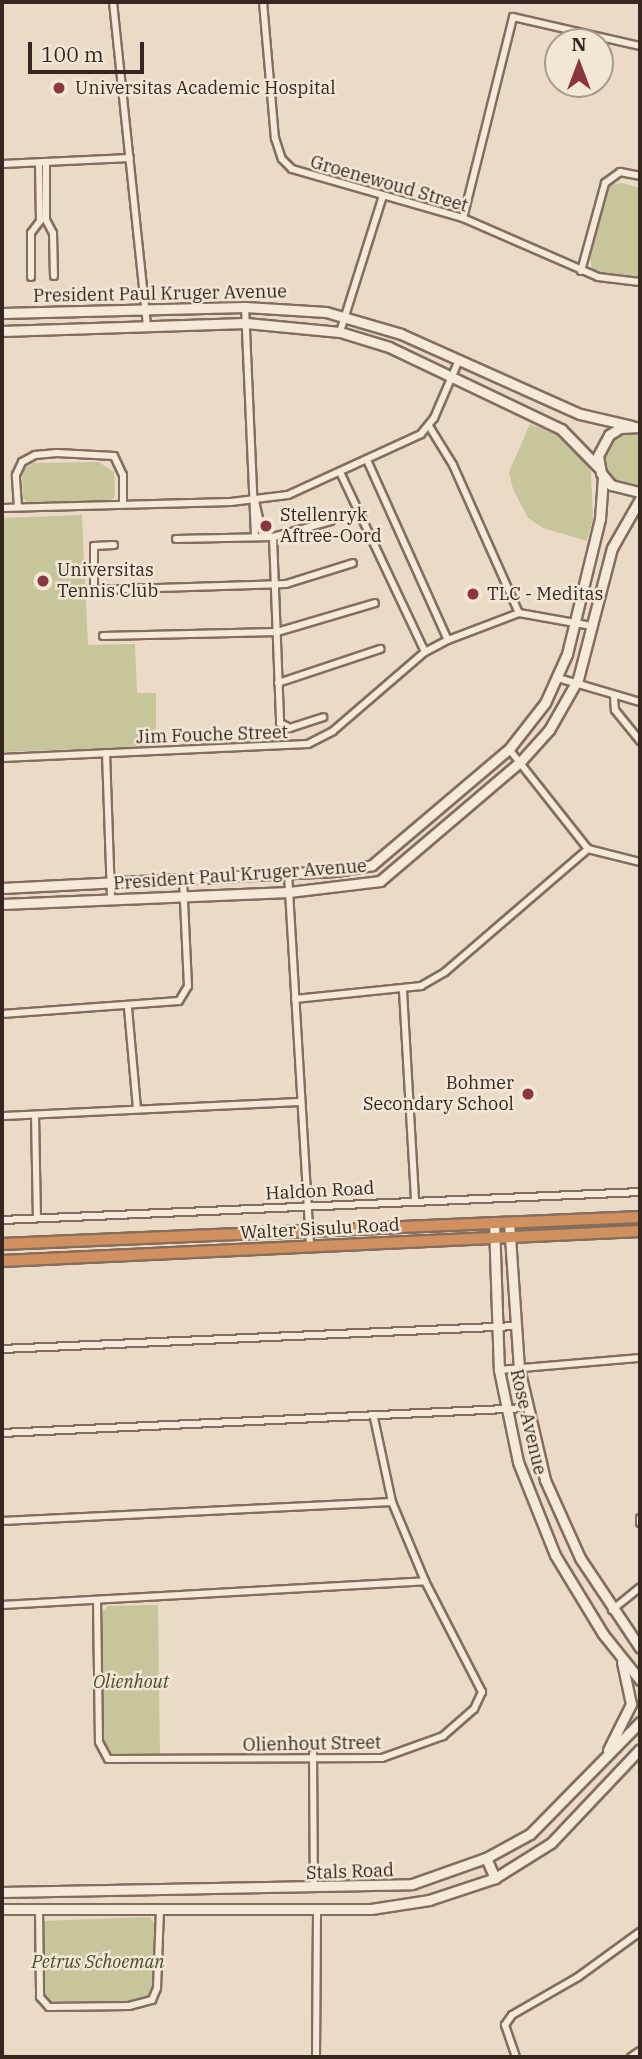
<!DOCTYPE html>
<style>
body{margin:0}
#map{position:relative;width:642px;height:2059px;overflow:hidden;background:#eadac6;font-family:"IBM Plex Serif",serif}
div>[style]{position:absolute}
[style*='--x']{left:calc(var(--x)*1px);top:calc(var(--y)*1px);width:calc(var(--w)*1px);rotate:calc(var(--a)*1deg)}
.green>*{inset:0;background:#c7c69b}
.roads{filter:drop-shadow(2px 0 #836d5e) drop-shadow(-2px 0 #836d5e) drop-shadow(0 2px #836d5e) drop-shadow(0 -2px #836d5e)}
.street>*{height:6px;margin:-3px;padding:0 3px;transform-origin:3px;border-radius:3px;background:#f5e9d9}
.secondary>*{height:9px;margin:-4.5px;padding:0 4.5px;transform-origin:4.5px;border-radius:4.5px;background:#f5e9d9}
.highway>*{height:10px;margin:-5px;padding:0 5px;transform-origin:5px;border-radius:5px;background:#d09060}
.dots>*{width:19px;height:19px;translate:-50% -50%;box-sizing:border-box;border:4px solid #f2e6d5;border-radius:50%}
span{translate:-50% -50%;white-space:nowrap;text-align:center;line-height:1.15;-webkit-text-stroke:5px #f2e6d5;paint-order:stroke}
.poi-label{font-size:18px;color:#352720}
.left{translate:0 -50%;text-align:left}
.right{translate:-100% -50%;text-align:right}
.street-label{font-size:18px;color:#352720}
.park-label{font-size:18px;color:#4b4f29;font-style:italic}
.frame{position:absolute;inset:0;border:4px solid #352720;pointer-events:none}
.north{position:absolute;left:544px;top:28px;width:70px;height:70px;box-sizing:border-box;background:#f2e6d5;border:2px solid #a69a8d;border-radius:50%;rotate:0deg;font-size:19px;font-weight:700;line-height:28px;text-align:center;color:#352720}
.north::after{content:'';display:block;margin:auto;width:24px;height:32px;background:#8c3440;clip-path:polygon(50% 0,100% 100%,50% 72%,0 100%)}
.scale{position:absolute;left:28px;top:42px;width:116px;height:32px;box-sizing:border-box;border:4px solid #352720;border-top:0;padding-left:9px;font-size:21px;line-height:24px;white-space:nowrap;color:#352720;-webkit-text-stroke:5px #f2e6d5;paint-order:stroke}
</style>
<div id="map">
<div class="green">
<div style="clip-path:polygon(622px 183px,640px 188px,640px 279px,604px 274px,592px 269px,590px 258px,605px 194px,611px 185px)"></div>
<div style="clip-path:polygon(530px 424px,556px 434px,576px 450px,591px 472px,593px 519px,587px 541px,543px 528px,528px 518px,513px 489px,509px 472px)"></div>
<div style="clip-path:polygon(630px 432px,640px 433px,640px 490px,622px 490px,606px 477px,602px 457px,611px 440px)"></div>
<div style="clip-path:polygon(99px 462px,114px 472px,115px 497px,107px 504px,29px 506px,23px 497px,22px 471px,33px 463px)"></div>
<div style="clip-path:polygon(82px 515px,88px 645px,135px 644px,137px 693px,156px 693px,156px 746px,2px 752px,2px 518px)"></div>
<div style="clip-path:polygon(158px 1605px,160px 1757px,114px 1759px,102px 1747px,103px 1611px,108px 1606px)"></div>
<div style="clip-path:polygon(150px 1917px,155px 1925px,156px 1987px,149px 2005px,46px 2006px,42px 1999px,42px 1921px)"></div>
</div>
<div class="roads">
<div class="street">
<div style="--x:113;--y:2;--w:325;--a:84"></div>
<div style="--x:263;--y:2;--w:137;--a:85"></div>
<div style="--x:275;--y:138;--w:22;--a:72"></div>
<div style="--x:282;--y:159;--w:14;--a:45"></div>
<div style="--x:292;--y:169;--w:178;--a:16"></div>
<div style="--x:463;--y:218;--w:147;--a:23.6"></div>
<div style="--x:598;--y:277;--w:42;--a:6.8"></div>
<div style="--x:46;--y:163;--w:57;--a:90"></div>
<div style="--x:46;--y:220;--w:15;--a:62"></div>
<div style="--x:53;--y:233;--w:43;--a:88.7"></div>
<div style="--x:2;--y:164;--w:128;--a:-2.7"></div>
<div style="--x:463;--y:218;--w:207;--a:-76"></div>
<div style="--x:513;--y:17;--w:130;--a:12.9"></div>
<div style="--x:581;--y:271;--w:91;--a:-74.7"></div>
<div style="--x:605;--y:183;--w:19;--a:-36"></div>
<div style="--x:620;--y:172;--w:20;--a:11"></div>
<div style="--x:31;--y:277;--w:44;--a:-90"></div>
<div style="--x:31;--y:233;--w:15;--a:-53"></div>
<div style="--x:40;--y:221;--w:58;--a:-91"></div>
<div style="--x:245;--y:307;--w:230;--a:87.5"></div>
<div style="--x:340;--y:332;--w:143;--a:-72.5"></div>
<div style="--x:429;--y:426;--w:46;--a:58.4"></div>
<div style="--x:453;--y:465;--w:162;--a:66"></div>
<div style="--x:367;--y:460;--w:197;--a:65.8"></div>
<div style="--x:340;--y:472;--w:199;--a:64.7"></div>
<div style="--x:255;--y:501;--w:37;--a:77"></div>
<div style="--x:18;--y:507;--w:32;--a:-94"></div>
<div style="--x:16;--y:475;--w:14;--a:-65"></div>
<div style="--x:22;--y:462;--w:15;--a:-28"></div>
<div style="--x:35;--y:455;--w:22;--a:-5"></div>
<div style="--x:57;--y:453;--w:57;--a:3"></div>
<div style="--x:114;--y:456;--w:21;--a:65"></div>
<div style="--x:123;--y:475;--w:27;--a:90"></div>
<div style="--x:2;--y:508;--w:229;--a:-1.5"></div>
<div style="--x:231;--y:502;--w:57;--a:-7"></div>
<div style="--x:288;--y:495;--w:146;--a:-24.6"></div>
<div style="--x:421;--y:434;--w:21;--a:-51"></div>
<div style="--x:434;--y:418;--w:63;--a:-66.7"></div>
<div style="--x:273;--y:537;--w:186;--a:87.8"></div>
<div style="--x:280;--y:723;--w:11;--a:27"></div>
<div style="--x:290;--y:728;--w:35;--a:-18"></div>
<div style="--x:176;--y:539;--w:97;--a:-1.2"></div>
<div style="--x:273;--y:537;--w:60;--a:-15.4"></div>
<div style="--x:114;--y:545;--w:20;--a:177"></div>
<div style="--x:94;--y:546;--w:44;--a:90"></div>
<div style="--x:94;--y:590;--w:192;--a:-1.8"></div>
<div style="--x:286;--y:584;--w:70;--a:-17.4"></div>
<div style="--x:103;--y:636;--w:174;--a:-1.3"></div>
<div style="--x:277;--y:632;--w:102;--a:-16.5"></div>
<div style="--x:558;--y:678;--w:85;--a:16.3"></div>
<div style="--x:278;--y:683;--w:108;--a:-18.4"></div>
<div style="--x:614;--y:697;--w:13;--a:86"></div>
<div style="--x:615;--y:710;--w:40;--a:51"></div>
<div style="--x:509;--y:749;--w:127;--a:51.7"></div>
<div style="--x:588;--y:849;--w:54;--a:14"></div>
<div style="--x:106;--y:753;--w:146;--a:88"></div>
<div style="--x:2;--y:758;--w:306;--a:-2.6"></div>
<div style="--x:308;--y:744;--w:28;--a:-27"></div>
<div style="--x:333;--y:731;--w:121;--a:-40.7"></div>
<div style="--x:425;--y:652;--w:26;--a:-28"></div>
<div style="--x:448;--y:640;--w:76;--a:-20.8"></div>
<div style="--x:519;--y:613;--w:74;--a:10.1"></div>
<div style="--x:288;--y:874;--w:374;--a:86.6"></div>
<div style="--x:403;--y:991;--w:209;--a:86.7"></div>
<div style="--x:295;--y:999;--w:127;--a:-5.9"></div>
<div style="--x:421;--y:986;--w:28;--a:-30"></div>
<div style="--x:445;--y:972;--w:189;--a:-40.7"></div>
<div style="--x:128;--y:1008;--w:101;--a:84.9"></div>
<div style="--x:2;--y:1014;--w:177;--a:-4.2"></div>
<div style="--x:179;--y:1001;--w:17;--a:-59"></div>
<div style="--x:188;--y:986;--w:106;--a:-92.7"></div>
<div style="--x:35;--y:1115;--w:103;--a:88.9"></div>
<div style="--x:2;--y:1116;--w:299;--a:-2.7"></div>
<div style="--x:2;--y:1220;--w:639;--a:-2.51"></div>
<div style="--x:2;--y:1349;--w:515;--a:-2.56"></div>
<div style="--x:499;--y:1370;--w:142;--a:-4.9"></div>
<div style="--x:2;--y:1433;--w:526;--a:-2.73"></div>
<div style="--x:640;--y:1518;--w:5;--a:90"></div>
<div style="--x:2;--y:1521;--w:390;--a:-2.8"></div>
<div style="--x:97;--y:1600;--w:142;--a:89.2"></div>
<div style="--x:99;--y:1742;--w:19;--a:62"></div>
<div style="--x:108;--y:1759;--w:274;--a:-0.2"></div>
<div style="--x:382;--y:1758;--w:65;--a:-19.8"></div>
<div style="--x:443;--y:1736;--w:41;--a:-41.1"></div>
<div style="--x:474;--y:1709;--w:19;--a:-65"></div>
<div style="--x:482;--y:1692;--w:125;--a:-117.2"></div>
<div style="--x:425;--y:1581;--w:86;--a:-112.7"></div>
<div style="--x:392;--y:1502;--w:86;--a:-102.1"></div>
<div style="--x:2;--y:1605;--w:424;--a:-3.2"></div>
<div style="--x:612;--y:1610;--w:36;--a:-39"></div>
<div style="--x:313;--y:1754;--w:133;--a:89.6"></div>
<div style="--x:39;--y:1909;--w:88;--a:89.3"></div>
<div style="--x:40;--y:1997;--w:13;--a:48"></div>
<div style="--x:49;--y:2007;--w:80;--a:-0.7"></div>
<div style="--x:129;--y:2006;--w:24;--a:-15"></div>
<div style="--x:152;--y:2000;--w:13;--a:-67"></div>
<div style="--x:157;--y:1988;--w:79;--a:-87.8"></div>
<div style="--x:316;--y:2057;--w:148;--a:-89.6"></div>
<div style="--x:516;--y:2057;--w:34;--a:-109"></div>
<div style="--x:505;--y:2025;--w:12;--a:-55"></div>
<div style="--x:512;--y:2015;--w:76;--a:-29.9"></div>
<div style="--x:578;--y:1977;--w:77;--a:-36"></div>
<div style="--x:631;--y:2057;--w:11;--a:-34"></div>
</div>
<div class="secondary">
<div style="--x:2;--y:313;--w:243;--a:-1.4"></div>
<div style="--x:245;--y:307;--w:81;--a:3.5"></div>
<div style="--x:326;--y:312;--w:78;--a:16.3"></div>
<div style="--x:401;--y:334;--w:196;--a:24.1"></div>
<div style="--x:580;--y:414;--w:53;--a:13"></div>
<div style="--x:2;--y:331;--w:244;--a:-1.9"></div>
<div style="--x:246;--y:323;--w:94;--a:5.5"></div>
<div style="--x:340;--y:332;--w:51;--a:17"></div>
<div style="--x:389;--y:347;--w:191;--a:25.5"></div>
<div style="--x:561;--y:429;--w:54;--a:45.7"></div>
<div style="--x:640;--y:427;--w:20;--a:177"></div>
<div style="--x:620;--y:428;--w:13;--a:148"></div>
<div style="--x:609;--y:435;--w:24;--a:118"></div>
<div style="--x:598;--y:456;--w:17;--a:80"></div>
<div style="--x:601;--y:473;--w:16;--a:50"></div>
<div style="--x:611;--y:485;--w:30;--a:14"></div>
<div style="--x:2;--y:888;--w:334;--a:-2.9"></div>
<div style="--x:336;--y:871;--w:36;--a:-9"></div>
<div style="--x:372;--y:865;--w:180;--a:-40.3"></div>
<div style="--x:509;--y:749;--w:58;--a:-52"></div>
<div style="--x:545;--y:703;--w:54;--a:-65.8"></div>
<div style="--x:567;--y:654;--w:139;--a:-76.3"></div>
<div style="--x:600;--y:519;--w:42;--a:-85.9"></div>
<div style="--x:2;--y:904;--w:287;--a:-2.4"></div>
<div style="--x:289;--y:892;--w:92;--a:-6.9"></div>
<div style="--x:380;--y:881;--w:185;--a:-40.4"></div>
<div style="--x:521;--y:761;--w:42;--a:-47.9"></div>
<div style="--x:549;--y:730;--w:59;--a:-60.4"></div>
<div style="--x:578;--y:679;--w:135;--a:-75.5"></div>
<div style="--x:612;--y:548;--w:56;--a:-60.3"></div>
<div style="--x:494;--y:1222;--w:148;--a:88.1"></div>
<div style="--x:499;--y:1370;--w:94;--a:78.3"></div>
<div style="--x:518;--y:1462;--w:100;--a:68.3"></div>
<div style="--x:555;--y:1555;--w:92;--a:58.7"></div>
<div style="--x:603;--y:1634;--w:59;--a:51.2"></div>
<div style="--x:509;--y:1222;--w:146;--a:86.1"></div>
<div style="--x:519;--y:1368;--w:115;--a:76.9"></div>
<div style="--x:545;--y:1480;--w:85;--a:65.8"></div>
<div style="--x:580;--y:1558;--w:108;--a:56.3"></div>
<div style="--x:608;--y:1750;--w:51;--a:-63.4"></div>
<div style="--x:631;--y:1704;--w:43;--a:-102.1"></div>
<div style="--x:486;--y:1858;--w:22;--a:66"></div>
<div style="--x:2;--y:1892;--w:410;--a:-1.1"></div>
<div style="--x:412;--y:1884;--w:78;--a:-19.4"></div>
<div style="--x:486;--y:1858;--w:50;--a:-28.6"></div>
<div style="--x:530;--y:1834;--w:157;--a:-45.5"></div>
<div style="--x:2;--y:1909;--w:369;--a:0"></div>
<div style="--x:371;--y:1909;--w:59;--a:-8.8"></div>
<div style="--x:429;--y:1900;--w:70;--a:-18.4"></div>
<div style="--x:495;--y:1878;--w:66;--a:-32"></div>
<div style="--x:551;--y:1843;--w:129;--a:-46.6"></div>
</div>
<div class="highway">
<div style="--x:2;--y:1244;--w:639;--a:-2.42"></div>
<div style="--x:2;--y:1261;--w:639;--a:-2.69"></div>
</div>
</div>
<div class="dots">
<div style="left:59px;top:88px;background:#8c3440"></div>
<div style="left:266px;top:526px;background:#8c3440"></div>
<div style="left:43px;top:581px;background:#8c3440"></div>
<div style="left:473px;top:594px;background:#8c3440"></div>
<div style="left:528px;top:1094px;background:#8c3440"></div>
</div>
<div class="poi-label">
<span class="left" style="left:75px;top:88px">Universitas Academic Hospital</span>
<span class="left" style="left:280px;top:526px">Stellenryk<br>Aftree-Oord</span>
<span class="left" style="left:57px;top:581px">Universitas<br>Tennis Club</span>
<span class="left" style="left:487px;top:594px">TLC - Meditas</span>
<span class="right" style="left:514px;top:1094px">Bohmer<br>Secondary School</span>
</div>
<div class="street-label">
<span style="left:389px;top:184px;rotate:16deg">Groenewoud Street</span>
<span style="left:160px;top:294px;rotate:-1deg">President Paul Kruger Avenue</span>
<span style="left:212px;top:735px;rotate:-2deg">Jim Fouche Street</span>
<span style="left:240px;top:875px;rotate:-4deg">President Paul Kruger Avenue</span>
<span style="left:320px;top:1191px;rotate:-3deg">Haldon Road</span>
<span style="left:320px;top:1229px;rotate:-3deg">Walter Sisulu Road</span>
<span style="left:528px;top:1422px;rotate:77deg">Rose Avenue</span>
<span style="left:312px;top:1744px;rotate:-1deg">Olienhout Street</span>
<span style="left:350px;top:1872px;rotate:-2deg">Stals Road</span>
</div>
<div class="park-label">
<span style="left:131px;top:1682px">Olienhout</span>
<span style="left:98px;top:1962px">Petrus Schoeman</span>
</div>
<div class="frame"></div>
<div class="north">N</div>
<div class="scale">100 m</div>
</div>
